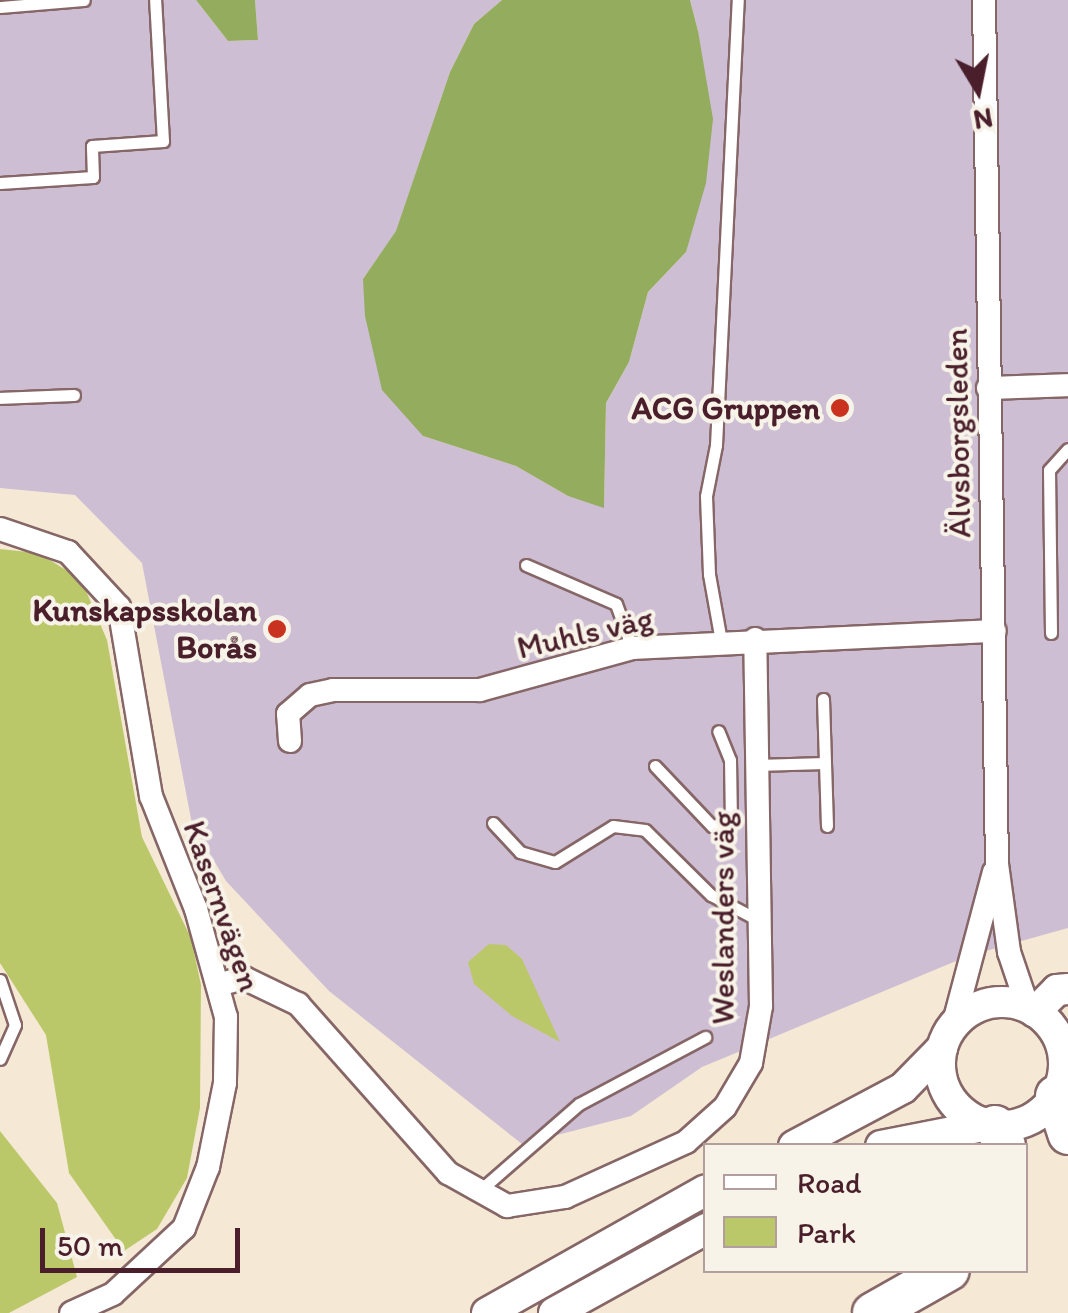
<!DOCTYPE html>
<meta charset="utf-8">
<style>
body{margin:0}
#map{position:relative;width:1068px;height:1313px;overflow:hidden;background:#f5e9d5;font-family:Itim,sans-serif}
div>[style]{position:absolute}
[style*='--x']{left:calc(var(--x)*1px);top:calc(var(--y)*1px);width:calc(var(--w)*1px);rotate:calc(var(--a)*1deg)}
.industrial>*{inset:0;background:#cdbed3}
.green>*{inset:0;background:#bbc86a}
.forest>*{inset:0;background:#94ac5e}
.roads{filter:drop-shadow(2px 0 #866666) drop-shadow(-2px 0 #866666) drop-shadow(0 2px #866666) drop-shadow(0 -2px #866666)}
.service>*{height:11px;margin:-5.5px;padding:0 5.5px;transform-origin:5.5px;border-radius:5.5px;background:#fff}
.minor>*{height:22px;margin:-11px;padding:0 11px;transform-origin:11px;border-radius:11px;background:#fff}
.secondary>*{height:30px;margin:-15px;padding:0 15px;transform-origin:15px;border-radius:15px;background:#fff}
.secondary>.ring{margin:-15px;padding:0;box-sizing:content-box;background:none;border:30px solid #fff;border-radius:50%}
.motorway>*{height:40px;margin:-20px;padding:0 20px;transform-origin:20px;border-radius:20px;background:#fff}
.dots>*{width:28px;height:28px;translate:-50% -50%;box-sizing:border-box;border:5px solid #f7f3e8;border-radius:50%}
span{translate:-50% -50%;white-space:nowrap;text-align:center;line-height:1.15;-webkit-text-stroke:8px #f7f3e8;paint-order:stroke}
.poi-label{font-size:32px;color:#4a1f2b;font-weight:700}
.right{translate:-100% -50%;text-align:right}
.street-label{font-size:32px;color:#4a1f2b}
.legend{position:absolute;left:703px;top:1143px;width:325px;height:130px;box-sizing:border-box;background:#f7f3e8;border:2px solid #b29e9c;margin:0;padding:12px 18px;list-style:none;font-size:30px;color:#4a1f2b}
.legend li{display:flex;align-items:center;gap:20px;height:50px}
.legend b{width:50px;border:2px solid #b29e9c}
.north{position:absolute;left:928px;top:40px;width:100px;height:100px;-webkit-text-stroke:8px #f7f3e8;paint-order:stroke;rotate:170deg;font-size:28px;font-weight:700;line-height:40px;text-align:center;color:#4a1f2b}
.north::after{content:'';display:block;margin:auto;width:35px;height:45px;background:#4a1f2b;clip-path:polygon(50% 0,100% 100%,50% 72%,0 100%)}
.scale{position:absolute;left:40px;top:1228px;width:200px;height:45px;box-sizing:border-box;border:5px solid #4a1f2b;border-top:0;padding-left:12px;font-size:30px;line-height:35px;white-space:nowrap;color:#4a1f2b;-webkit-text-stroke:8px #f7f3e8;paint-order:stroke}
</style>
<div id="map">
<div class="industrial">
<div style="clip-path:polygon(0 0,196px 0,228px 41px,258px 40px,255px 0,502px 0,474px 24px,450px 72px,396px 232px,363px 279px,423px 436px,516px 466px,568px 496px,604px 507px,606px 403px,629px 362px,648px 292px,686px 252px,698px 31px,690px 0,1068px 0,1068px 928px,968px 956px,702px 1067px,631px 1116px,522px 1144px,329px 991px,226px 881px,192px 824px,142px 563px,75px 495px,0 488px)"></div>
</div>
<div class="green">
<div style="clip-path:polygon(0 549px,38px 553px,81px 579px,107px 640px,142px 837px,191px 938px,201px 985px,200px 1108px,187px 1178px,157px 1229px,124px 1251px,69px 1173px,46px 1035px,0 963px)"></div>
<div style="clip-path:polygon(489px 944px,506px 945px,522px 959px,560px 1042px,512px 1016px,474px 984px,468px 962px)"></div>
<div style="clip-path:polygon(0 1131px,57px 1203px,77px 1277px,9px 1313px,0 1313px)"></div>
</div>
<div class="forest">
<div style="clip-path:polygon(196px 0,255px 0,258px 40px,228px 41px)"></div>
<div style="clip-path:polygon(502px 0,690px 0,698px 31px,713px 119px,706px 183px,686px 252px,648px 292px,629px 362px,606px 403px,604px 508px,568px 496px,516px 466px,423px 436px,382px 390px,365px 316px,363px 279px,396px 231px,450px 72px,474px 24px)"></div>
</div>
<div class="roads">
<div class="service">
<div style="--x:0;--y:7;--w:84;--a:-4.8"></div>
<div style="--x:0;--y:183;--w:93;--a:-3.7"></div>
<div style="--x:93;--y:177;--w:31;--a:-92"></div>
<div style="--x:92;--y:146;--w:71;--a:-4"></div>
<div style="--x:163;--y:141;--w:141;--a:-93.2"></div>
<div style="--x:0;--y:398;--w:74;--a:-2.3"></div>
<div style="--x:526;--y:565;--w:98;--a:23.4"></div>
<div style="--x:616;--y:604;--w:47;--a:70"></div>
<div style="--x:1051;--y:633;--w:163;--a:-90.7"></div>
<div style="--x:1049;--y:470;--w:28;--a:-48"></div>
<div style="--x:721;--y:641;--w:68;--a:-100.2"></div>
<div style="--x:709;--y:574;--w:78;--a:-92.2"></div>
<div style="--x:706;--y:496;--w:52;--a:-78.9"></div>
<div style="--x:716;--y:445;--w:446;--a:-87.2"></div>
<div style="--x:823;--y:699;--w:127;--a:88.2"></div>
<div style="--x:756;--y:765;--w:69;--a:-1.7"></div>
<div style="--x:655;--y:766;--w:83;--a:46.5"></div>
<div style="--x:712;--y:826;--w:19;--a:-9"></div>
<div style="--x:731;--y:823;--w:63;--a:-90.9"></div>
<div style="--x:730;--y:760;--w:31;--a:-112"></div>
<div style="--x:493;--y:823;--w:40;--a:47"></div>
<div style="--x:520;--y:852;--w:36;--a:16"></div>
<div style="--x:555;--y:862;--w:68;--a:-31.8"></div>
<div style="--x:613;--y:826;--w:32;--a:7"></div>
<div style="--x:645;--y:830;--w:93;--a:44.6"></div>
<div style="--x:711;--y:895;--w:53;--a:28"></div>
<div style="--x:0;--y:980;--w:47;--a:71.6"></div>
<div style="--x:15;--y:1025;--w:37;--a:114"></div>
<div style="--x:478;--y:1192;--w:134;--a:-41.1"></div>
<div style="--x:579;--y:1104;--w:143;--a:-28"></div>
</div>
<div class="minor">
<div style="--x:984;--y:0;--w:864;--a:89.14"></div>
<div style="--x:997;--y:864;--w:89;--a:82.2"></div>
<div style="--x:1009;--y:952;--w:59;--a:71.3"></div>
<div style="--x:988;--y:388;--w:80;--a:-2.1"></div>
<div style="--x:0;--y:529;--w:72;--a:18.7"></div>
<div style="--x:68;--y:552;--w:75;--a:47.2"></div>
<div style="--x:119;--y:607;--w:192;--a:80.4"></div>
<div style="--x:151;--y:796;--w:122;--a:68.3"></div>
<div style="--x:196;--y:909;--w:112;--a:74.5"></div>
<div style="--x:226;--y:1017;--w:66;--a:90.9"></div>
<div style="--x:225;--y:1083;--w:86;--a:101.4"></div>
<div style="--x:208;--y:1167;--w:66;--a:111.5"></div>
<div style="--x:184;--y:1228;--w:97;--a:137.1"></div>
<div style="--x:113;--y:1294;--w:46;--a:155.7"></div>
<div style="--x:290;--y:741;--w:27;--a:-94"></div>
<div style="--x:288;--y:714;--w:29;--a:-41"></div>
<div style="--x:310;--y:695;--w:24;--a:-12"></div>
<div style="--x:333;--y:690;--w:147;--a:0"></div>
<div style="--x:480;--y:690;--w:158;--a:-15.4"></div>
<div style="--x:632;--y:648;--w:363;--a:-2.7"></div>
<div style="--x:221;--y:984;--w:24;--a:-15"></div>
<div style="--x:244;--y:978;--w:60;--a:25.7"></div>
<div style="--x:298;--y:1004;--w:226;--a:48.4"></div>
<div style="--x:448;--y:1173;--w:68;--a:29.2"></div>
<div style="--x:507;--y:1206;--w:59;--a:-8.8"></div>
<div style="--x:565;--y:1197;--w:133;--a:-24.4"></div>
<div style="--x:686;--y:1142;--w:52;--a:-41.9"></div>
<div style="--x:725;--y:1107;--w:51;--a:-59.4"></div>
<div style="--x:751;--y:1063;--w:58;--a:-80"></div>
<div style="--x:761;--y:1006;--w:367;--a:-90.9"></div>
<div style="--x:953;--y:1026;--w:159;--a:-75.1"></div>
</div>
<div class="secondary">
<div class="ring" style="left:940px;top:1002px;width:94px;height:94px"></div>
<div style="--x:1035;--y:1012;--w:31;--a:-45"></div>
<div style="--x:1057;--y:990;--w:11;--a:-5"></div>
<div style="--x:794;--y:1146;--w:123;--a:-28"></div>
<div style="--x:903;--y:1088;--w:56;--a:-45.7"></div>
<div style="--x:881;--y:1146;--w:109;--a:-11.1"></div>
<div style="--x:487;--y:1313;--w:251;--a:-29.3"></div>
<div style="--x:554;--y:1313;--w:174;--a:-28.9"></div>
</div>
<div class="motorway">
<div style="--x:1056;--y:1096;--w:40;--a:72"></div>
<div style="--x:995;--y:1126;--w:22;--a:63"></div>
<div style="--x:873;--y:1313;--w:87;--a:-29.5"></div>
</div>
</div>
<div class="dots">
<div style="left:840px;top:408px;background:#c8321e"></div>
<div style="left:277px;top:629px;background:#c8321e"></div>
</div>
<div class="poi-label">
<span class="right" style="left:820px;top:408px">ACG Gruppen</span>
<span class="right" style="left:257px;top:629px">Kunskapsskolan<br>Borås</span>
</div>
<div class="street-label">
<span style="left:958px;top:433px;rotate:-91deg">Älvsborgsleden</span>
<span style="left:585px;top:633px;rotate:-13deg">Muhls väg</span>
<span style="left:222px;top:906px;rotate:71deg">Kasernvägen</span>
<span style="left:723px;top:918px;rotate:-90deg">Weslanders väg</span>
</div>
<ul class="legend">
<li><b style="height:12px;background:#fff"></b>Road</li>
<li><b style="height:28px;background:#bbc86a"></b>Park</li>
</ul>
<div class="north">N</div>
<div class="scale">50 m</div>
</div>
